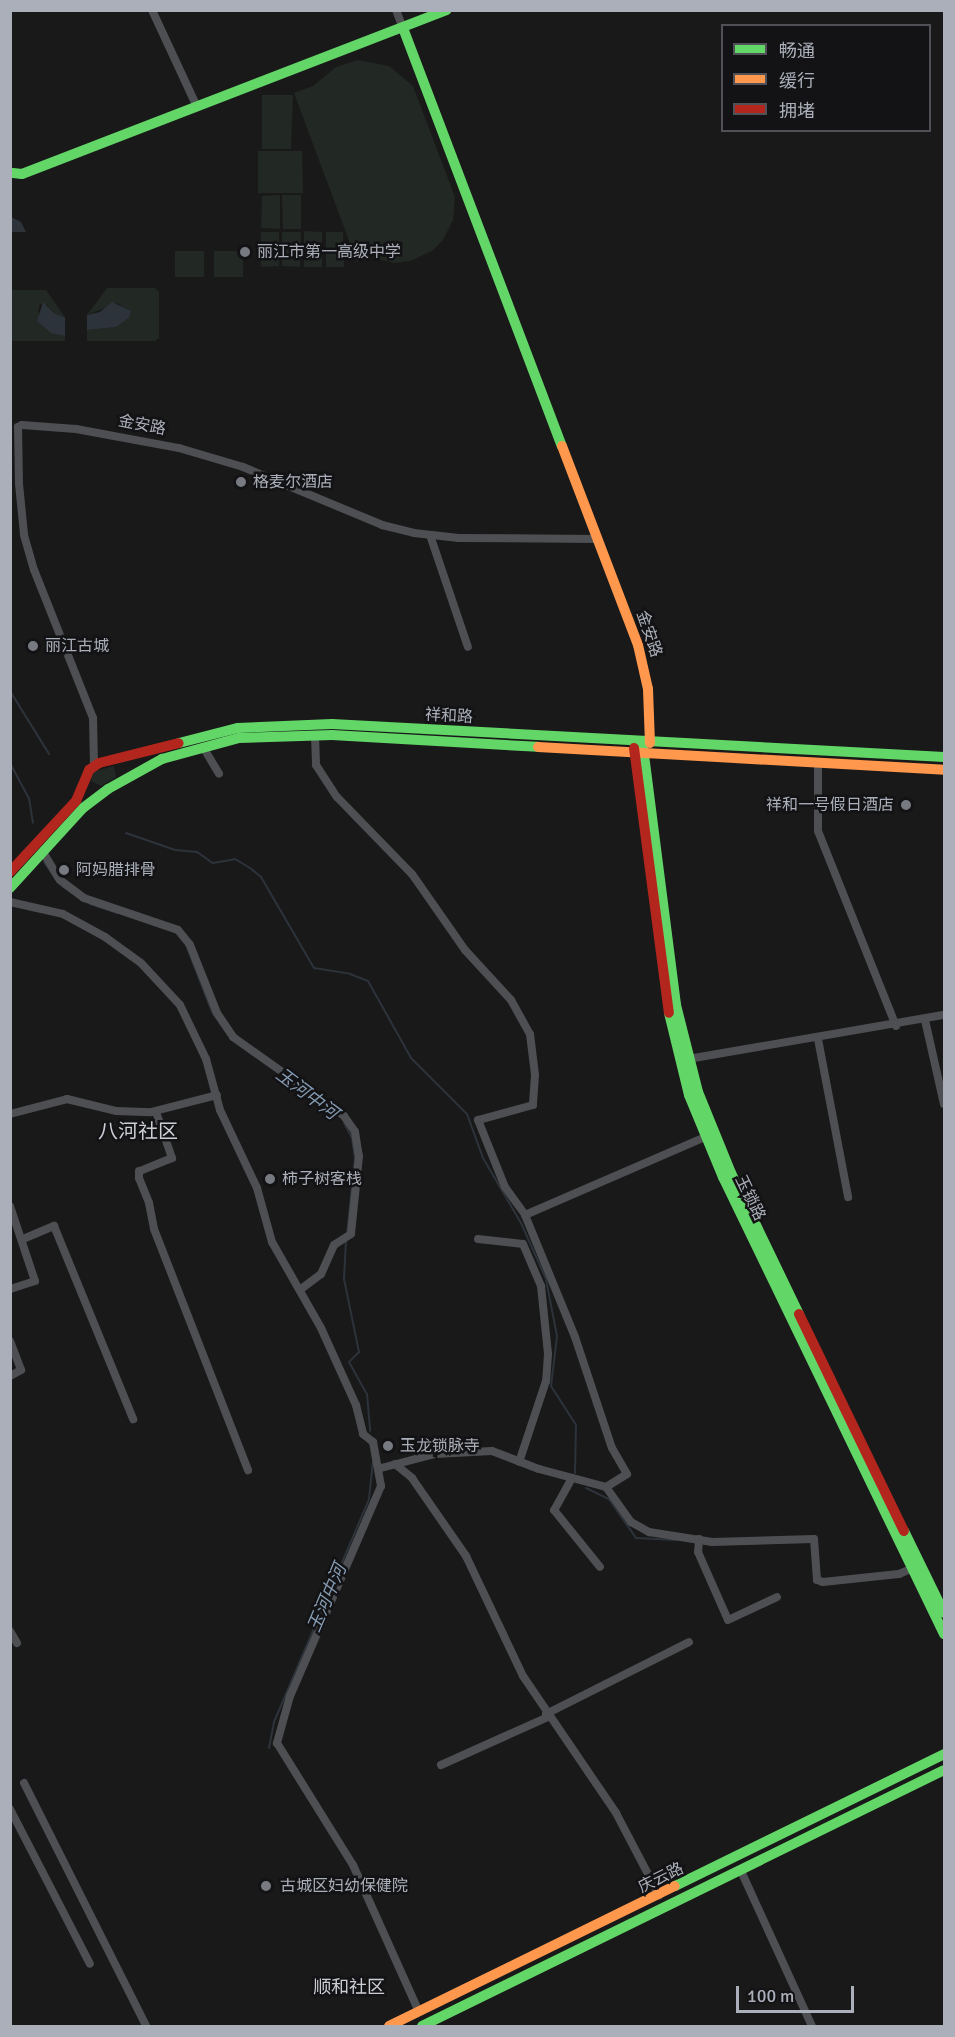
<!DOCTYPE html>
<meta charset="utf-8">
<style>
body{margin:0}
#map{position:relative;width:955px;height:2037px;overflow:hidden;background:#191919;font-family:Signika,"Noto Sans SC",sans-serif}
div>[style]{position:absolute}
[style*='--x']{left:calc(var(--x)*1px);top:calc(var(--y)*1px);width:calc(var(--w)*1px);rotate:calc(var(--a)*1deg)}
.green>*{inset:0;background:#222823}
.water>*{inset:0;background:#2d333b}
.stream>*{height:2px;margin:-1px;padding:0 1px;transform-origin:1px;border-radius:1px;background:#2d333b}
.street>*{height:8px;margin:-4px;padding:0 4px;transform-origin:4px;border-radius:4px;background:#4e4f52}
.fast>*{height:10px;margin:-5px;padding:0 5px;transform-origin:5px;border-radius:5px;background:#63d668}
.slow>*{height:10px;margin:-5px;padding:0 5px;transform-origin:5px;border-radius:5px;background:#ff974d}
.jam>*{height:10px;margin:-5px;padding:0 5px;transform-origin:5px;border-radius:5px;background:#b3261e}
.dots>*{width:16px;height:16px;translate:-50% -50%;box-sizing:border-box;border:3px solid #131315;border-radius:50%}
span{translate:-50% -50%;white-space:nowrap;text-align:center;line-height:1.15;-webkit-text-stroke:5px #131315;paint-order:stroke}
.poi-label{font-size:16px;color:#abafb9}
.left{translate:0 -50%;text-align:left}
.right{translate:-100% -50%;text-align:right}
.street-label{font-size:16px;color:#abafb9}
.water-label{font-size:18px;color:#859bb2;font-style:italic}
.neighbourhood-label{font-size:18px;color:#ccced5}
.quarter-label{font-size:20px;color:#ccced5}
.frame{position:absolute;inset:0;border:12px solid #abafb9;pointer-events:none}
.legend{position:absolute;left:721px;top:24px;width:210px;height:108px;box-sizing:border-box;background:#131315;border:2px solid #505157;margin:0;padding:8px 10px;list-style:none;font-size:18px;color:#abafb9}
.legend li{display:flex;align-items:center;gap:12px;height:30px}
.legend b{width:30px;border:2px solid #505157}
.scale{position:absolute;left:736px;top:1986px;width:118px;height:27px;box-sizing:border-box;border:3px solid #abafb9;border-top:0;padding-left:8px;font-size:18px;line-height:21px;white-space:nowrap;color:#abafb9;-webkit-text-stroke:4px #131315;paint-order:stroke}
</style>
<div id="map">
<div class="green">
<div style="clip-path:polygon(358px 60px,389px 66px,413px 86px,455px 197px,453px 220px,443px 240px,432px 251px,410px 261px,394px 263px,371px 257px,357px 262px,294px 93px,313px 86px,336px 67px)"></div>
<div style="clip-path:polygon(262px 95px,293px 95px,291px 149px,262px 149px)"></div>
<div style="clip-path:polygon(258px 151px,302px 151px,303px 193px,258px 193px)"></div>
<div style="clip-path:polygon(280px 195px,280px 229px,261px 228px,262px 196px)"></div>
<div style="clip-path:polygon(282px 195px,301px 195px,301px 229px,283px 229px)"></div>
<div style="clip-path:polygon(304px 231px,322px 232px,322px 267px,304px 267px)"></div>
<div style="clip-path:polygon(261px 232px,279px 232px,279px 266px,261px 267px)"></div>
<div style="clip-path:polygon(282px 232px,301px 232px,300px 267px,282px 266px)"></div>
<div style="clip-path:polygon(326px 232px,343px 232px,344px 267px,326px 267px)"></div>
<div style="clip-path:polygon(175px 251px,204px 251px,204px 277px,175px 277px)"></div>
<div style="clip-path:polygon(214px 251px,243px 251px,243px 277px,214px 277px)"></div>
<div style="clip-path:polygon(107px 288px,155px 288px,159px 292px,159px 338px,155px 341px,87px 341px,87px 330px,116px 327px,129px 318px,131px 312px,117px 303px,87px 315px)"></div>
<div style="clip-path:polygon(11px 290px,46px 290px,65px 317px,55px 314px,47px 305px,40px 304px,38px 311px,46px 329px,65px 336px,65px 341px,11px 341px)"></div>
<div style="clip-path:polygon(114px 766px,116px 777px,101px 786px,91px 781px,92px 772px)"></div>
</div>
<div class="water">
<div style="clip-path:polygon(11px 217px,21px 222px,26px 232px,11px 232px)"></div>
<div style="clip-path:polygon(43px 302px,55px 314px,65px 317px,65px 336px,51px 333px,37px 321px)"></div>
<div style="clip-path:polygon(112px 302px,131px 311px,129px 318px,116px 327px,87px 330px,87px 315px,100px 312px)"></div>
</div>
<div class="stream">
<div style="--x:10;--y:691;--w:74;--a:58.2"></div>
<div style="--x:10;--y:763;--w:40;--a:62"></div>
<div style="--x:29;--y:798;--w:25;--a:81"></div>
<div style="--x:126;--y:833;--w:52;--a:19.1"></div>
<div style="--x:175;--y:850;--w:22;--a:5"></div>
<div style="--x:197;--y:852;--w:19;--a:35"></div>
<div style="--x:213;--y:863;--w:22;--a:-10"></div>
<div style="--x:235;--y:859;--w:17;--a:31"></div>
<div style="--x:250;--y:868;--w:14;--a:39"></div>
<div style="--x:261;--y:877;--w:105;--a:59.8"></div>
<div style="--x:314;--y:968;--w:36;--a:9"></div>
<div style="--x:350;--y:974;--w:19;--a:21"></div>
<div style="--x:368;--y:981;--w:88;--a:60.8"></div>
<div style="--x:411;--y:1058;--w:79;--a:45"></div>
<div style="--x:467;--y:1114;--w:47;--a:70"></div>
<div style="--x:483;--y:1158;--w:75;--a:59.7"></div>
<div style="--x:521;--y:1223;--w:61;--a:65.9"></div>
<div style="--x:546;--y:1279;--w:58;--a:79.1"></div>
<div style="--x:557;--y:1336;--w:50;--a:96.8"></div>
<div style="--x:551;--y:1386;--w:46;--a:57.3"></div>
<div style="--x:576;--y:1425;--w:48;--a:91.2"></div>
<div style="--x:44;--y:862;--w:22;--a:56"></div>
<div style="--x:62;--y:886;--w:12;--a:35"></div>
<div style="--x:90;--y:904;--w:29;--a:18"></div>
<div style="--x:186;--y:945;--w:72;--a:68.8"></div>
<div style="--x:212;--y:1012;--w:28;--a:55"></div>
<div style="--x:344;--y:1123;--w:17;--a:62"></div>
<div style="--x:352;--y:1138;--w:21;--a:82"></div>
<div style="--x:355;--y:1159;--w:75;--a:96.1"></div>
<div style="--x:346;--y:1240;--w:39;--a:93"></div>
<div style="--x:344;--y:1279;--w:75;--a:78.4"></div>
<div style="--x:359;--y:1352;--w:14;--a:135"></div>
<div style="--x:349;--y:1362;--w:37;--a:61"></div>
<div style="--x:367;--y:1394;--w:37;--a:85"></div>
<div style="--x:586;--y:1488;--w:25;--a:26"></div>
<div style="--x:609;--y:1499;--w:47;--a:55.3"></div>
<div style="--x:636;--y:1538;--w:40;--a:2.9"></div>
<div style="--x:269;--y:1748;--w:26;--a:-79"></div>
<div style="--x:274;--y:1722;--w:242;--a:-66.9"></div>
<div style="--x:369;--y:1499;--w:38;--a:-84"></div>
</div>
<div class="street">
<div style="--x:152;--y:10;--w:107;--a:65.1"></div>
<div style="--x:396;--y:10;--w:19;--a:69"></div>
<div style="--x:430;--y:535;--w:118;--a:71.3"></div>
<div style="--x:315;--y:735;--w:30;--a:88"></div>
<div style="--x:316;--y:765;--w:38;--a:57"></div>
<div style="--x:337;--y:797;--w:107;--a:45.8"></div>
<div style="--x:412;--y:874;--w:93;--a:55.1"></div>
<div style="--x:465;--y:950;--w:68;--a:47.4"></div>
<div style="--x:511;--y:1000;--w:39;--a:61"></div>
<div style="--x:530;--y:1034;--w:41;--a:83"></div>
<div style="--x:535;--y:1075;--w:30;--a:94"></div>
<div style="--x:533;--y:1105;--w:57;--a:164.7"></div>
<div style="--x:478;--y:1120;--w:72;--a:68.1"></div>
<div style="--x:505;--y:1187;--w:34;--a:54"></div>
<div style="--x:525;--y:1215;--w:132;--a:67.7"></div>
<div style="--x:575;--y:1337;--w:117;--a:71.6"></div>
<div style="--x:612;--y:1448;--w:30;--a:60"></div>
<div style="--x:627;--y:1474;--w:25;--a:148"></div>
<div style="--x:203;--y:747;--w:31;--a:59"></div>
<div style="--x:818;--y:762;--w:69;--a:90"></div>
<div style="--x:818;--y:831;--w:210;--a:68.2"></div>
<div style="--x:94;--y:765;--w:47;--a:-91.2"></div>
<div style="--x:93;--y:718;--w:159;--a:-111.7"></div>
<div style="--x:34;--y:570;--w:37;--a:-106"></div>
<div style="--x:24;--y:534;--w:50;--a:-95.7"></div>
<div style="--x:19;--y:484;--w:57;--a:-91"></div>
<div style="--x:18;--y:427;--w:4;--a:-27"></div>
<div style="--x:22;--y:425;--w:54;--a:4.2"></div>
<div style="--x:76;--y:429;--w:105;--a:10.5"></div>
<div style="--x:179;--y:448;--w:67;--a:16.5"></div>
<div style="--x:243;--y:467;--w:151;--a:22.6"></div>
<div style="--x:382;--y:525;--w:33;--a:14"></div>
<div style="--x:414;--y:533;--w:45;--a:6.3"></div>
<div style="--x:459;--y:538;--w:139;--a:0.4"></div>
<div style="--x:43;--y:852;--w:33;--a:59"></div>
<div style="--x:60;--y:880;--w:30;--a:37"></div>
<div style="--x:84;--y:898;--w:99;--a:18.8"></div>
<div style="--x:178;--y:930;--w:19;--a:51"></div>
<div style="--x:190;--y:945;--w:73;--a:68.3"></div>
<div style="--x:217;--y:1013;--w:29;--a:56"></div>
<div style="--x:233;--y:1037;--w:136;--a:35.4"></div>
<div style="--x:344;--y:1116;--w:19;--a:55"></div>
<div style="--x:355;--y:1132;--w:24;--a:81"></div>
<div style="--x:359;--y:1156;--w:78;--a:95.9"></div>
<div style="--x:351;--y:1234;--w:20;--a:147"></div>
<div style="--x:334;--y:1245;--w:32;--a:114"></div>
<div style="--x:321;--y:1274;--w:25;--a:143"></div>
<div style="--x:10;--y:902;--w:54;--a:12.8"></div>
<div style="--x:63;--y:914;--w:48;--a:28.7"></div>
<div style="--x:105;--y:937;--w:44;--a:35.8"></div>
<div style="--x:141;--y:963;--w:57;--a:47.1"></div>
<div style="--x:180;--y:1005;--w:60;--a:64.3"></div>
<div style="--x:206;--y:1059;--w:53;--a:74.6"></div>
<div style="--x:220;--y:1110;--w:86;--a:64.6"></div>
<div style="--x:257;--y:1188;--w:56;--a:74.5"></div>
<div style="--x:272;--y:1242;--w:99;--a:60.3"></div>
<div style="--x:321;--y:1328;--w:85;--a:65.6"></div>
<div style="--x:356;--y:1405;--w:30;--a:76"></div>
<div style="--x:363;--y:1434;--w:13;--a:39"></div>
<div style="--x:373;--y:1442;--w:45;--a:79.7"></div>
<div style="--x:381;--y:1486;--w:229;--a:113.4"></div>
<div style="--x:290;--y:1696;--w:49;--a:105.5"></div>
<div style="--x:277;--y:1743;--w:144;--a:58.1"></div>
<div style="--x:353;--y:1865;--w:161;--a:65.8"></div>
<div style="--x:925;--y:1020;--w:86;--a:77.3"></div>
<div style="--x:818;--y:1039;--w:161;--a:79.2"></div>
<div style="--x:688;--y:1059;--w:260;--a:-9.8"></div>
<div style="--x:156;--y:1112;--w:49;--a:70.8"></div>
<div style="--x:172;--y:1158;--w:35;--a:158"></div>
<div style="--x:139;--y:1171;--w:7;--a:90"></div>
<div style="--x:139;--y:1178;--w:27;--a:68"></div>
<div style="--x:149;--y:1203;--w:26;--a:79"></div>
<div style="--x:154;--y:1229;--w:259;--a:68.7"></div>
<div style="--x:10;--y:1114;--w:59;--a:-14.7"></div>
<div style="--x:67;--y:1099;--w:50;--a:13.8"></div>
<div style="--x:116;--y:1111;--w:35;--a:2"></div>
<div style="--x:151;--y:1112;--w:68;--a:-14.4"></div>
<div style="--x:10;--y:1206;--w:79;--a:71.6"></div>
<div style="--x:35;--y:1281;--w:26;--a:162"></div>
<div style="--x:525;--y:1215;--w:196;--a:-23.4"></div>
<div style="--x:23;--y:1239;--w:34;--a:-23"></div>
<div style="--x:54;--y:1226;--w:209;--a:67.7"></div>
<div style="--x:478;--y:1239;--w:45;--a:6.3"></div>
<div style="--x:523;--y:1244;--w:46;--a:66.8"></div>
<div style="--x:541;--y:1286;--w:68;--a:84.1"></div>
<div style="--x:548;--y:1354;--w:27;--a:94"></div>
<div style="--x:546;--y:1381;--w:85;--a:108.4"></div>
<div style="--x:10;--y:1341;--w:31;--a:69"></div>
<div style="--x:21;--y:1370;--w:13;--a:151"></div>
<div style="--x:395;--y:1464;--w:22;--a:39"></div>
<div style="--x:412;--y:1478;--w:95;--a:55.3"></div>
<div style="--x:466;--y:1556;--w:133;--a:64.6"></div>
<div style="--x:523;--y:1676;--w:166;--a:55.8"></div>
<div style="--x:616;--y:1813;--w:93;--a:62.3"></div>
<div style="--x:381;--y:1468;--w:56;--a:-14.5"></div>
<div style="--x:435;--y:1454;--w:57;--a:-3"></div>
<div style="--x:492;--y:1451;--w:50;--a:21"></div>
<div style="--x:539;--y:1469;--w:69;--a:15"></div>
<div style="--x:606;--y:1487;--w:43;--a:54.5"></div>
<div style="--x:631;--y:1522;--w:21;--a:29"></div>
<div style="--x:649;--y:1532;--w:64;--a:9"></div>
<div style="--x:712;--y:1542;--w:102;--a:-1.7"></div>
<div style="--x:814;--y:1539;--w:41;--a:85.8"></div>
<div style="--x:817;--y:1580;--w:6;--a:18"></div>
<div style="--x:823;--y:1582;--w:76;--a:-6"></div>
<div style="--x:899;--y:1574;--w:15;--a:-23"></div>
<div style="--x:572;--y:1478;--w:37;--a:119"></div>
<div style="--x:554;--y:1510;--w:73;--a:51.1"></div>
<div style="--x:699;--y:1539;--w:13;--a:94"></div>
<div style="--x:698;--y:1552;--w:74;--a:66.2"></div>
<div style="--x:728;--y:1620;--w:54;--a:-25.1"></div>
<div style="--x:10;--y:1631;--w:14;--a:60"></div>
<div style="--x:546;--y:1714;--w:160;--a:-26.7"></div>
<div style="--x:441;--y:1765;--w:117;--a:-24.2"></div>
<div style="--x:24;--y:1783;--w:272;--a:63.3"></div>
<div style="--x:10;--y:1809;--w:174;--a:62.7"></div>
<div style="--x:741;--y:1871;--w:170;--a:65.4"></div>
</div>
<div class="fast">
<div style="--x:403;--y:28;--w:447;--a:69.2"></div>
<div style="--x:13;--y:173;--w:9;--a:6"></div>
<div style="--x:22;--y:174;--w:455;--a:-21.1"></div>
<div style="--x:179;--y:743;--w:61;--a:-14.3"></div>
<div style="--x:238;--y:728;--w:94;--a:-2.4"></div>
<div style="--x:332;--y:724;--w:613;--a:3.09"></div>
<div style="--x:643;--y:747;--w:260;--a:82.7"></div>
<div style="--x:676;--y:1005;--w:90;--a:75.8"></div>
<div style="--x:698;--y:1092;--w:87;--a:67.8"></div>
<div style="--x:731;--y:1173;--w:157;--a:64.3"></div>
<div style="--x:10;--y:888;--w:108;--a:-47.6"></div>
<div style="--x:83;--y:808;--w:31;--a:-37"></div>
<div style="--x:108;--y:789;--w:62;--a:-29.1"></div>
<div style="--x:162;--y:759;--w:80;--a:-15.3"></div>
<div style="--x:239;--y:738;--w:93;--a:-1.8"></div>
<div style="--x:332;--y:735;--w:206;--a:3.3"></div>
<div style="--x:669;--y:1013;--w:84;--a:76.3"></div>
<div style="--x:689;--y:1095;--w:89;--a:67.5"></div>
<div style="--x:723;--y:1177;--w:508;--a:64.19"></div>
<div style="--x:904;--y:1531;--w:91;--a:64"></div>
<div style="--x:675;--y:1886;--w:300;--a:-26.1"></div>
<div style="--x:422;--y:2026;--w:581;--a:-26.12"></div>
</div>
<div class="slow">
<div style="--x:562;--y:446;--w:213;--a:69.1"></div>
<div style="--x:638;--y:645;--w:45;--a:77.2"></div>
<div style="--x:648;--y:689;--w:54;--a:87.9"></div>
<div style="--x:538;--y:747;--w:407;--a:3.2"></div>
<div style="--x:389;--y:2026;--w:318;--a:-26.1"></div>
</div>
<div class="jam">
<div style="--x:634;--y:748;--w:267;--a:82.5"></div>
<div style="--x:10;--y:872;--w:97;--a:-47.1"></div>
<div style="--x:76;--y:801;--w:34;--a:-67"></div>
<div style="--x:89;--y:770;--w:12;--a:-35"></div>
<div style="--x:99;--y:763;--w:82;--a:-14"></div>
<div style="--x:799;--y:1314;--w:241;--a:64.2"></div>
</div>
<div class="dots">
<div style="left:245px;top:252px;background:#787a81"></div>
<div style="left:241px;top:482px;background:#787a81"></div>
<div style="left:33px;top:646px;background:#787a81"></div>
<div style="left:906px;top:805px;background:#787a81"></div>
<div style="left:64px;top:870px;background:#787a81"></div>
<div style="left:270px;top:1179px;background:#787a81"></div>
<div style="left:388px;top:1446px;background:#787a81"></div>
<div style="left:266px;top:1886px;background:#787a81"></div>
</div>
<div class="poi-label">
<span class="left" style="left:257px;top:252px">丽江市第一高级中学</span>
<span class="left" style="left:253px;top:482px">格麦尔酒店</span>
<span class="left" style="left:45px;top:646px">丽江古城</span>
<span class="right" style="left:894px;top:805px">祥和一号假日酒店</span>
<span class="left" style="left:76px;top:870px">阿妈腊排骨</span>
<span class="left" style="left:282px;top:1179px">柿子树客栈</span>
<span class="left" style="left:400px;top:1446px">玉龙锁脉寺</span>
<span class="left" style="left:280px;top:1886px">古城区妇幼保健院</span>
</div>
<div class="street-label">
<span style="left:142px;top:425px;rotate:11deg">金安路</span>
<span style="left:649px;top:634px;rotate:71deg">金安路</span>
<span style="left:449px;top:716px;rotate:3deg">祥和路</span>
<span style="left:750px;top:1198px;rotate:64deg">玉锁路</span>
<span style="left:661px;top:1878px;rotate:-26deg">庆云路</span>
</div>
<div class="water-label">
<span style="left:307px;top:1094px;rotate:37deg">玉河中河</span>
<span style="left:327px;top:1598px;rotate:-67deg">玉河中河</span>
</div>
<div class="neighbourhood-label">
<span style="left:349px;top:1987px">顺和社区</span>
</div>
<div class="quarter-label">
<span style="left:138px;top:1131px">八河社区</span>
</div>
<div class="frame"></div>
<ul class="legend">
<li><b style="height:8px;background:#63d668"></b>畅通</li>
<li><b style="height:8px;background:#ff974d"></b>缓行</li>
<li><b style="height:8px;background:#b3261e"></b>拥堵</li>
</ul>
<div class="scale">100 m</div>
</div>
